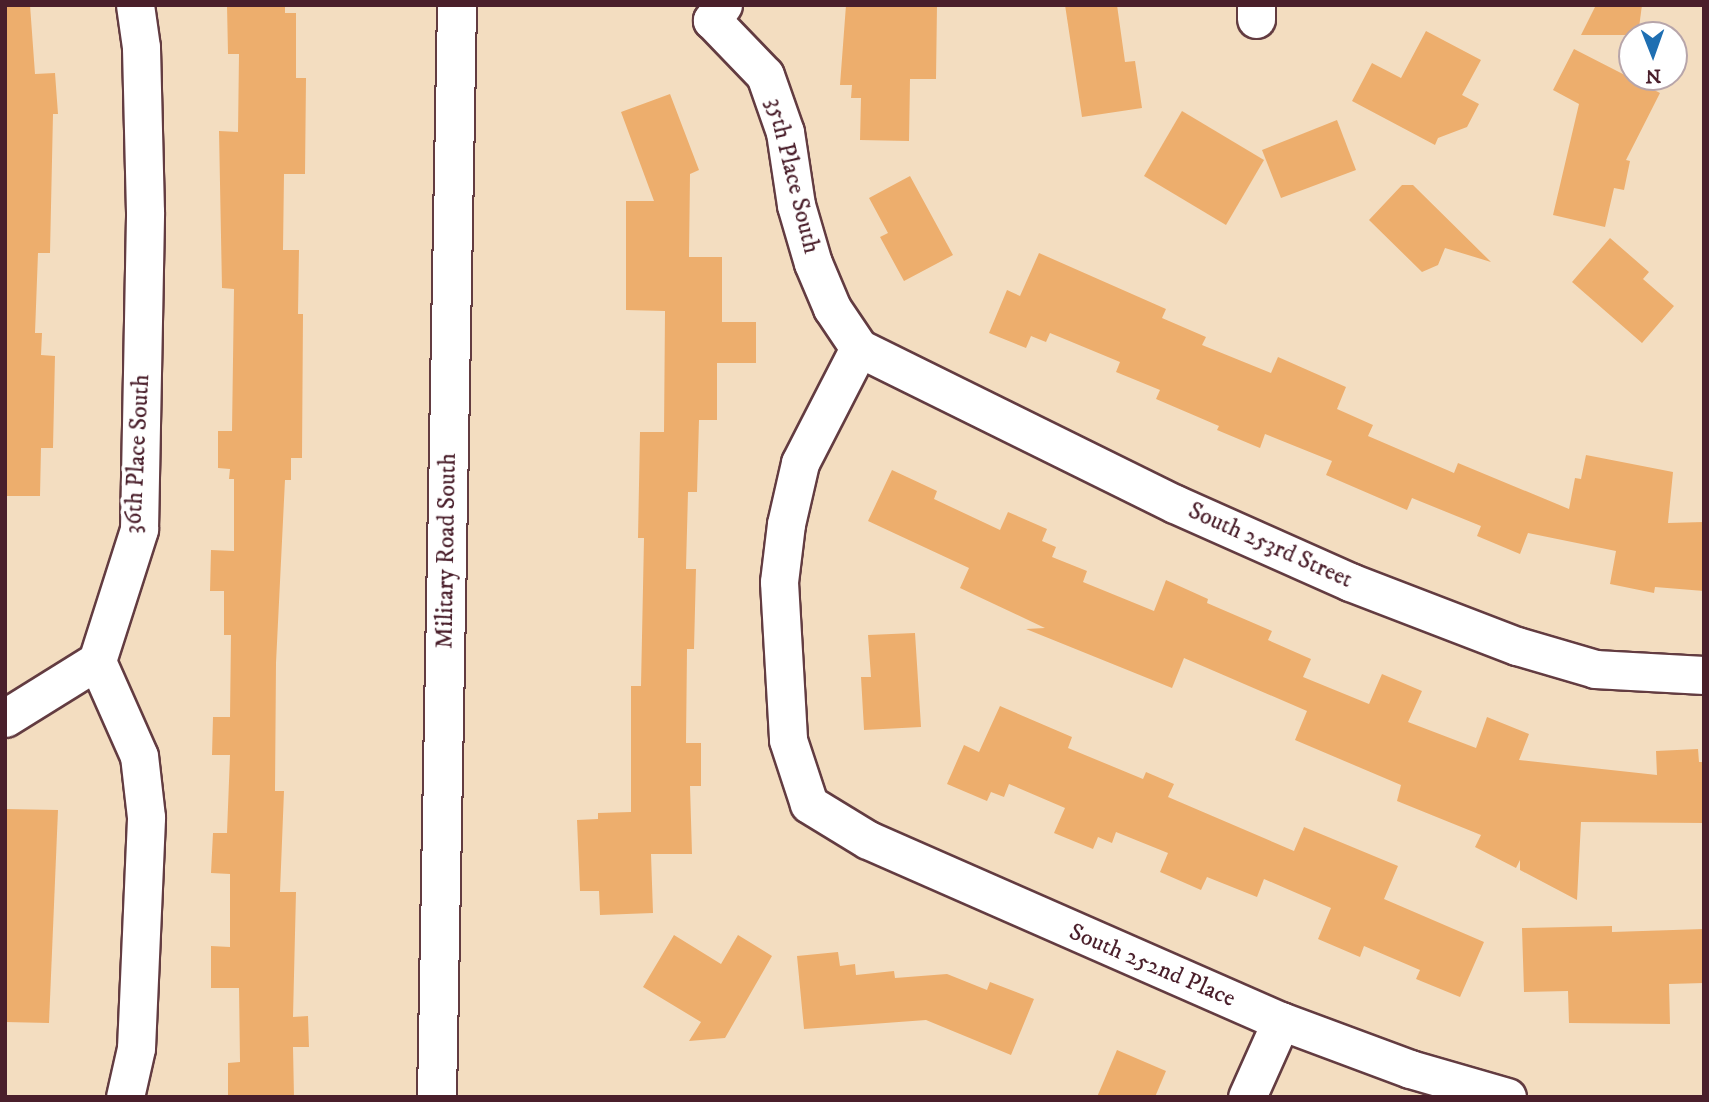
<!DOCTYPE html>
<style>
body{margin:0}
#map{position:relative;width:1709px;height:1102px;overflow:hidden;background:#f3ddc0;font-family:"IM FELL DW Pica",serif}
div>[style]{position:absolute}
[style*='--x']{left:calc(var(--x)*1px);top:calc(var(--y)*1px);width:calc(var(--w)*1px);rotate:calc(var(--a)*1deg)}
.building>*{inset:0;background:#edae6d}
.roads{filter:drop-shadow(2px 0 #633c41) drop-shadow(-2px 0 #633c41) drop-shadow(0 2px #633c41) drop-shadow(0 -2px #633c41)}
.minor>*{height:37px;margin:-18.5px;padding:0 18.5px;transform-origin:18.5px;border-radius:18.5px;background:#fff}
.major>*{height:38px;margin:-19px;padding:0 19px;transform-origin:19px;border-radius:19px;background:#fff}
span{translate:-50% -50%;white-space:nowrap;text-align:center;line-height:1.15;-webkit-text-stroke:7px #fff;paint-order:stroke}
.street-label{font-size:24px;color:#4a1f2b}
.frame{position:absolute;inset:0;border:7px solid #4a1f2b;pointer-events:none}
.north{position:absolute;left:1618px;top:21px;width:70px;height:70px;box-sizing:border-box;background:#fff;border:2px solid #b7a5aa;border-radius:50%;rotate:179deg;font-size:19px;font-weight:700;line-height:28px;text-align:center;color:#4a1f2b}
.north::after{content:'';display:block;margin:auto;width:24px;height:32px;background:#1f6fb2;clip-path:polygon(50% 0,100% 100%,50% 72%,0 100%)}
</style>
<div id="map">
<div class="building">
<div style="clip-path:polygon(5px 5px,30px 5px,35px 74px,55px 73px,58px 114px,53px 114px,50px 253px,38px 253px,35px 333px,42px 333px,41px 355px,55px 356px,53px 448px,41px 448px,40px 496px,5px 496px)"></div>
<div style="clip-path:polygon(227px 5px,285px 5px,285px 13px,296px 13px,296px 78px,306px 78px,305px 174px,284px 174px,283px 250px,299px 250px,298px 314px,303px 314px,302px 458px,291px 458px,291px 480px,285px 480px,276px 663px,275px 791px,284px 791px,280px 892px,296px 892px,293px 1017px,308px 1016px,309px 1047px,293px 1047px,294px 1097px,228px 1097px,228px 1063px,240px 1062px,239px 988px,211px 988px,211px 946px,230px 947px,230px 874px,211px 873px,213px 833px,227px 833px,230px 755px,212px 755px,213px 717px,230px 717px,231px 635px,224px 635px,224px 591px,210px 591px,211px 550px,234px 551px,234px 479px,229px 479px,230px 469px,218px 468px,218px 431px,232px 431px,234px 289px,222px 288px,219px 131px,238px 132px,239px 54px,228px 54px)"></div>
<div style="clip-path:polygon(846px 5px,937px 5px,936px 79px,910px 79px,909px 141px,860px 140px,861px 98px,851px 98px,852px 85px,840px 85px)"></div>
<div style="clip-path:polygon(1065px 5px,1117px 5px,1125px 62px,1135px 61px,1142px 108px,1082px 117px)"></div>
<div style="clip-path:polygon(1596px 5px,1642px 5px,1638px 35px,1581px 35px)"></div>
<div style="clip-path:polygon(1426px 31px,1481px 60px,1462px 95px,1479px 104px,1467px 127px,1438px 138px,1435px 145px,1352px 101px,1372px 63px,1401px 78px)"></div>
<div style="clip-path:polygon(1574px 49px,1660px 93px,1626px 160px,1630px 161px,1624px 190px,1614px 188px,1605px 227px,1553px 215px,1579px 104px,1553px 90px)"></div>
<div style="clip-path:polygon(670px 94px,699px 170px,690px 174px,689px 257px,722px 257px,722px 322px,756px 322px,756px 363px,717px 363px,717px 420px,699px 420px,697px 492px,688px 492px,686px 569px,696px 569px,694px 649px,687px 649px,686px 743px,701px 743px,701px 786px,690px 786px,692px 854px,651px 854px,653px 913px,600px 915px,599px 891px,580px 891px,577px 820px,598px 819px,598px 813px,631px 812px,631px 686px,641px 686px,644px 538px,638px 538px,640px 432px,664px 432px,665px 311px,626px 310px,626px 201px,654px 201px,621px 112px)"></div>
<div style="clip-path:polygon(1182px 111px,1264px 160px,1226px 225px,1144px 176px)"></div>
<div style="clip-path:polygon(1337px 120px,1356px 170px,1281px 198px,1262px 150px)"></div>
<div style="clip-path:polygon(910px 176px,953px 255px,904px 281px,880px 237px,888px 233px,869px 198px)"></div>
<div style="clip-path:polygon(1402px 185px,1413px 185px,1491px 262px,1445px 248px,1438px 265px,1422px 272px,1369px 220px)"></div>
<div style="clip-path:polygon(1610px 238px,1649px 272px,1643px 279px,1674px 306px,1642px 343px,1572px 282px)"></div>
<div style="clip-path:polygon(1039px 253px,1166px 309px,1162px 318px,1206px 337px,1202px 345px,1271px 373px,1278px 357px,1346px 387px,1337px 409px,1373px 425px,1368px 436px,1454px 473px,1458px 463px,1569px 509px,1575px 478px,1581px 479px,1586px 455px,1673px 472px,1668px 523px,1704px 522px,1704px 591px,1655px 587px,1654px 593px,1610px 584px,1616px 551px,1528px 533px,1520px 554px,1477px 536px,1481px 526px,1412px 498px,1407px 510px,1326px 475px,1332px 461px,1265px 434px,1260px 448px,1217px 430px,1219px 426px,1156px 399px,1160px 390px,1116px 372px,1120px 362px,1050px 333px,1046px 342px,1031px 336px,1026px 348px,989px 333px,1007px 290px,1020px 296px)"></div>
<div style="clip-path:polygon(892px 470px,937px 491px,934px 499px,1000px 530px,1008px 512px,1047px 529px,1042px 541px,1056px 547px,1052px 557px,1087px 571px,1083px 582px,1154px 611px,1166px 580px,1208px 599px,1207px 603px,1272px 631px,1268px 640px,1311px 659px,1303px 677px,1369px 704px,1382px 674px,1422px 691px,1408px 722px,1476px 748px,1487px 717px,1529px 734px,1519px 760px,1657px 775px,1656px 751px,1698px 749px,1699px 762px,1704px 762px,1704px 823px,1581px 822px,1577px 900px,1520px 870px,1520px 860px,1516px 868px,1475px 847px,1481px 835px,1397px 801px,1401px 785px,1295px 740px,1307px 711px,1184px 658px,1172px 688px,1026px 629px,1045px 628px,960px 588px,969px 568px,868px 521px)"></div>
<div style="clip-path:polygon(915px 633px,921px 727px,864px 730px,861px 677px,871px 677px,868px 635px)"></div>
<div style="clip-path:polygon(1000px 706px,1072px 737px,1068px 748px,1143px 779px,1146px 772px,1174px 784px,1168px 797px,1294px 851px,1304px 827px,1398px 866px,1384px 899px,1484px 942px,1460px 997px,1416px 979px,1420px 970px,1364px 946px,1360px 957px,1318px 939px,1331px 908px,1264px 879px,1257px 897px,1207px 877px,1201px 890px,1160px 872px,1168px 853px,1116px 832px,1112px 843px,1098px 837px,1093px 849px,1054px 833px,1065px 808px,1009px 784px,1004px 797px,991px 792px,987px 801px,947px 784px,964px 745px,979px 752px)"></div>
<div style="clip-path:polygon(5px 809px,58px 810px,49px 1023px,5px 1022px)"></div>
<div style="clip-path:polygon(1612px 926px,1612px 932px,1704px 929px,1704px 983px,1669px 984px,1670px 1024px,1569px 1023px,1568px 991px,1524px 992px,1522px 928px)"></div>
<div style="clip-path:polygon(674px 935px,721px 964px,738px 935px,772px 956px,725px 1038px,689px 1041px,701px 1022px,643px 987px)"></div>
<div style="clip-path:polygon(838px 952px,840px 966px,855px 964px,856px 975px,894px 971px,895px 978px,947px 974px,987px 990px,990px 982px,1034px 999px,1011px 1055px,926px 1020px,804px 1029px,797px 956px)"></div>
<div style="clip-path:polygon(1117px 1050px,1166px 1071px,1155px 1097px,1097px 1097px)"></div>
</div>
<div class="roads">
<div class="minor">
<div style="--x:723;--y:5;--w:19;--a:126"></div>
<div style="--x:712;--y:20;--w:76;--a:46.1"></div>
<div style="--x:765;--y:75;--w:60;--a:70.7"></div>
<div style="--x:785;--y:132;--w:74;--a:81.4"></div>
<div style="--x:796;--y:205;--w:60;--a:73.7"></div>
<div style="--x:813;--y:263;--w:49;--a:67.1"></div>
<div style="--x:832;--y:308;--w:48;--a:56"></div>
<div style="--x:1256;--y:5;--w:14;--a:90"></div>
<div style="--x:859;--y:348;--w:129;--a:117.2"></div>
<div style="--x:800;--y:463;--w:63;--a:102.9"></div>
<div style="--x:786;--y:524;--w:58;--a:96.9"></div>
<div style="--x:779;--y:582;--w:158;--a:86.7"></div>
<div style="--x:788;--y:740;--w:67;--a:71.8"></div>
<div style="--x:809;--y:804;--w:69;--a:31.4"></div>
<div style="--x:868;--y:840;--w:451;--a:23.7"></div>
<div style="--x:1281;--y:1021;--w:138;--a:20.4"></div>
<div style="--x:1410;--y:1069;--w:101;--a:16.1"></div>
<div style="--x:859;--y:348;--w:352;--a:26.3"></div>
<div style="--x:1175;--y:504;--w:192;--a:24"></div>
<div style="--x:1350;--y:582;--w:179;--a:21"></div>
<div style="--x:1517;--y:646;--w:81;--a:16.4"></div>
<div style="--x:1595;--y:669;--w:109;--a:3.2"></div>
<div style="--x:5;--y:718;--w:108;--a:-31.8"></div>
<div style="--x:125;--y:1097;--w:50;--a:-77.3"></div>
<div style="--x:136;--y:1048;--w:231;--a:-87.5"></div>
<div style="--x:146;--y:817;--w:61;--a:-96.5"></div>
<div style="--x:139;--y:756;--w:104;--a:-113.9"></div>
<div style="--x:97;--y:661;--w:139;--a:-72.3"></div>
<div style="--x:139;--y:529;--w:317;--a:-88.9"></div>
<div style="--x:145;--y:212;--w:165;--a:-91.4"></div>
<div style="--x:141;--y:47;--w:42;--a:-98.1"></div>
<div style="--x:1247;--y:1097;--w:83;--a:-65.9"></div>
</div>
<div class="major">
<div style="--x:437;--y:1097;--w:1092;--a:-88.95"></div>
</div>
</div>
<div class="street-label">
<span style="left:792px;top:176px;rotate:76deg">35th Place South</span>
<span style="left:138px;top:454px;rotate:-87deg">36th Place South</span>
<span style="left:1270px;top:546px;rotate:24deg">South 253rd Street</span>
<span style="left:447px;top:551px;rotate:-89deg">Military Road South</span>
<span style="left:1152px;top:966px;rotate:23deg">South 252nd Place</span>
</div>
<div class="frame"></div>
<div class="north">N</div>
</div>
